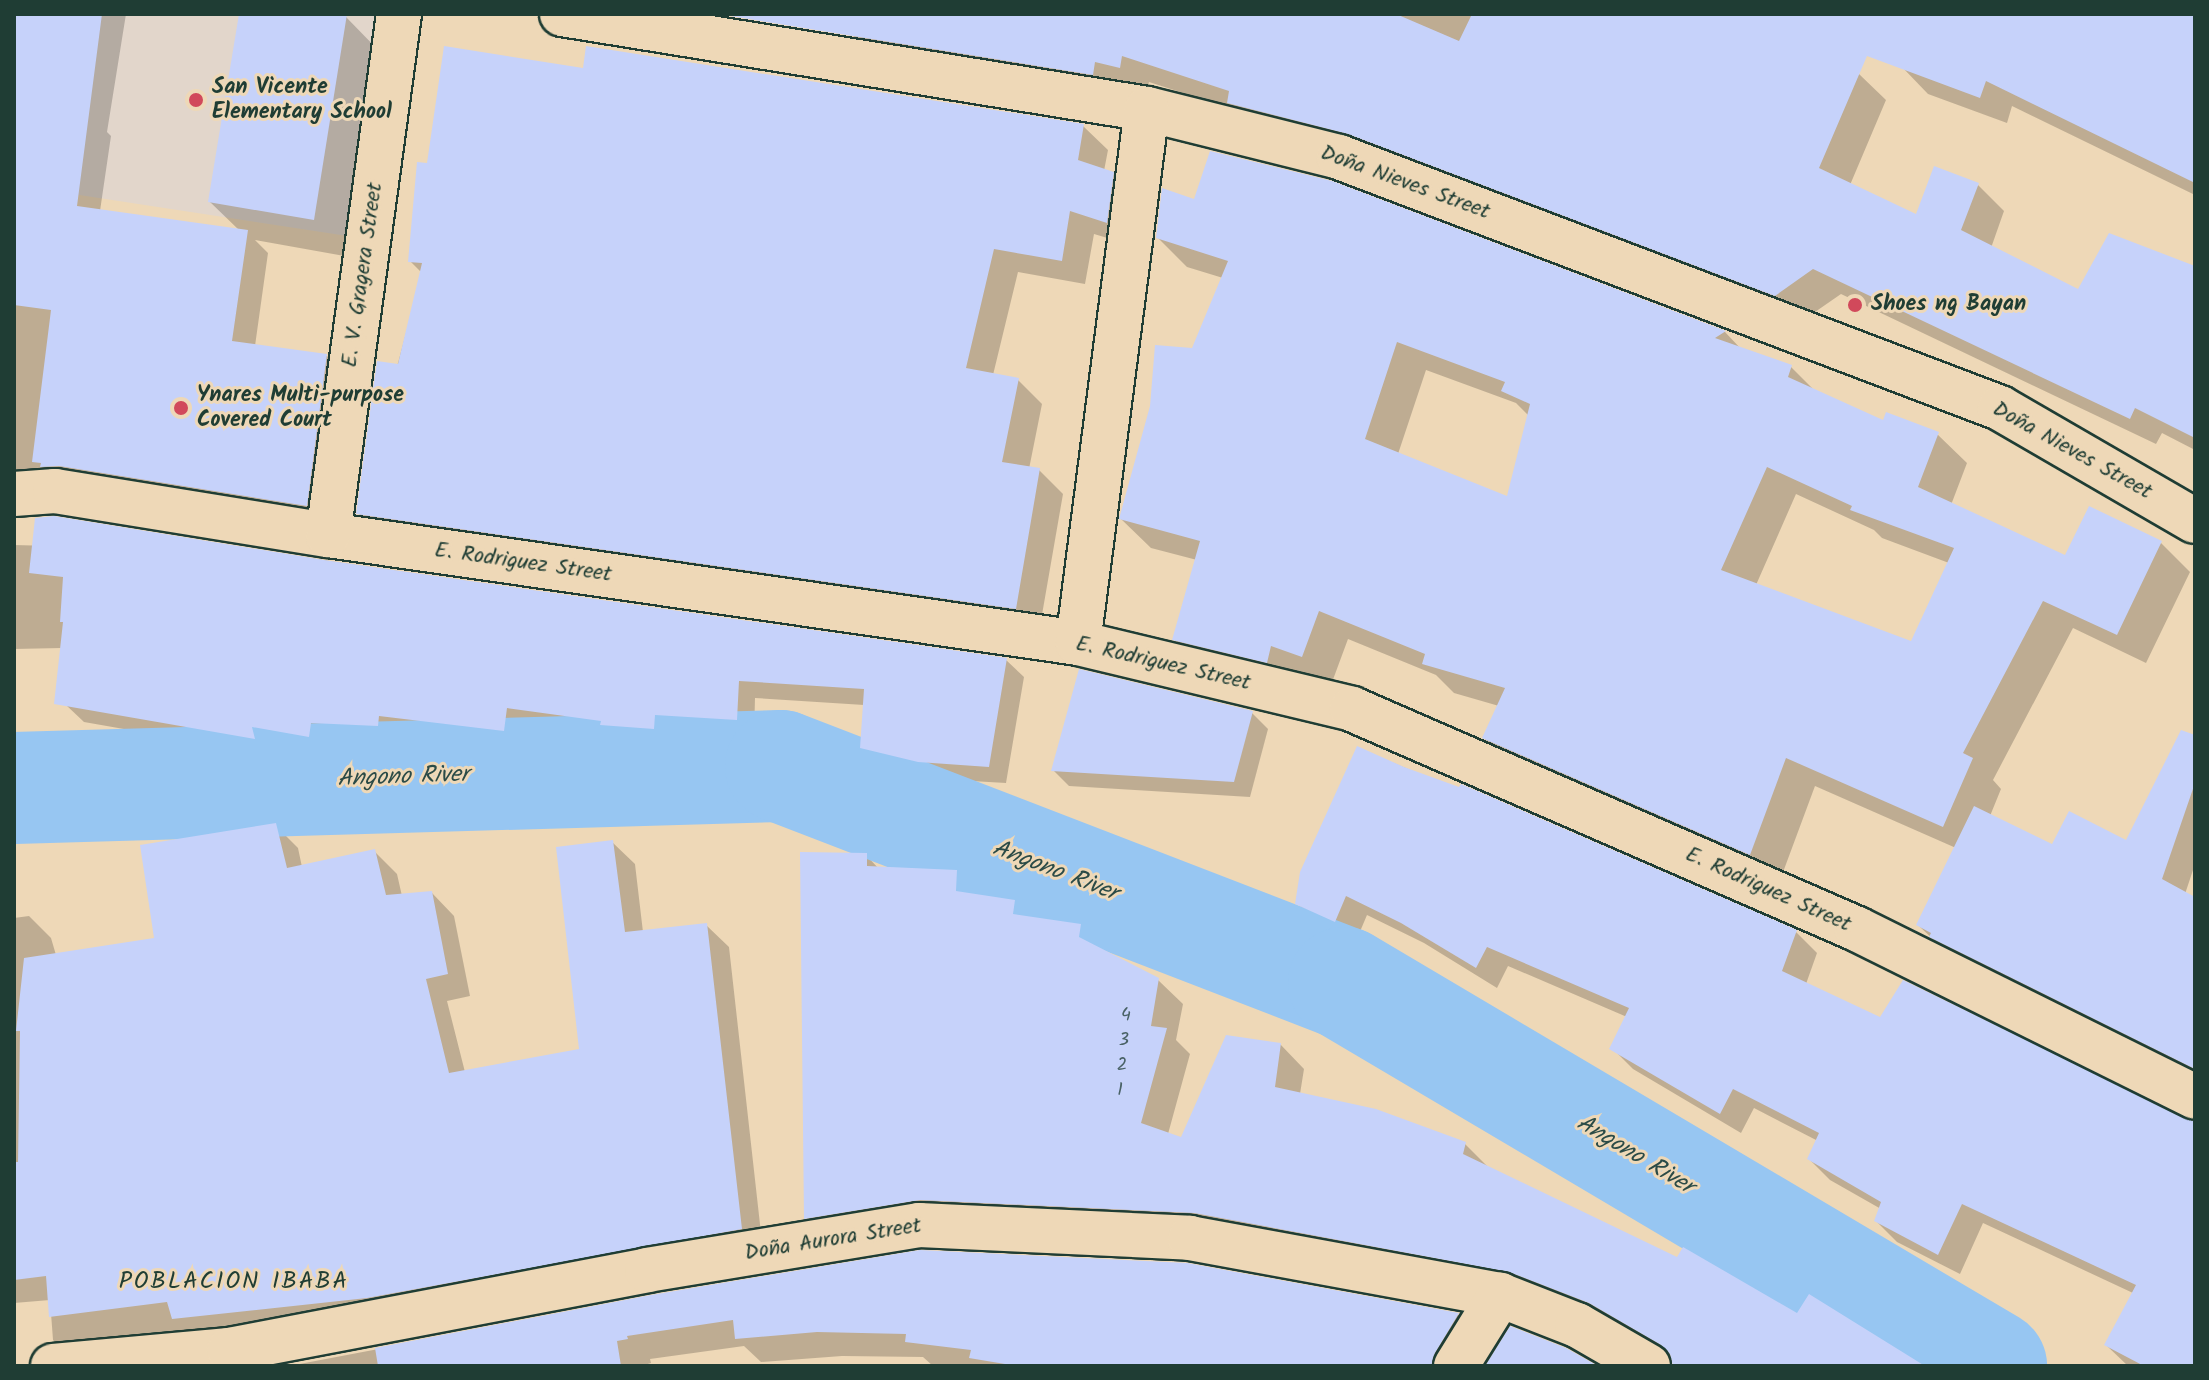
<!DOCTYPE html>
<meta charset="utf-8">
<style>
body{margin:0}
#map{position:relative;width:2209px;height:1380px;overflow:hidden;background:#eed8b7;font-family:Kalam,sans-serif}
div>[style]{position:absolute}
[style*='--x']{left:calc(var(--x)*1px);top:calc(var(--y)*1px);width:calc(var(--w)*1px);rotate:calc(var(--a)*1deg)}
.built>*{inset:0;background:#e2d6cb}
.shadow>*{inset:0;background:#0003}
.river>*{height:112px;margin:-56px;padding:0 56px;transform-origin:56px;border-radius:56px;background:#97c6f2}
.building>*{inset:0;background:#c6d2fa}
.roads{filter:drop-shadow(2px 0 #1f3d34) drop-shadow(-2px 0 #1f3d34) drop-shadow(0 2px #1f3d34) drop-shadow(0 -2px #1f3d34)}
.street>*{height:44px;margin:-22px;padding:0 22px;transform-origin:22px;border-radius:22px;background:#eed8b7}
.dots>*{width:22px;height:22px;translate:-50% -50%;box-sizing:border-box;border:4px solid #eed8b7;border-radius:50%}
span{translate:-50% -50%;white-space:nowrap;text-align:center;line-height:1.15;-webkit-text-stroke:6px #eed8b7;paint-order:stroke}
.number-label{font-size:18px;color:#496266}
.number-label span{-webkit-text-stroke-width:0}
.poi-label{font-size:22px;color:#1f3d34;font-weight:700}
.left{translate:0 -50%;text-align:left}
.street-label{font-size:22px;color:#1f3d34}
.water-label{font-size:24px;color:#2b4b47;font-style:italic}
.neighbourhood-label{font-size:24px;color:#1f3d34;letter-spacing:2px}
.frame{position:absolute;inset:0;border:16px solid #1f3d34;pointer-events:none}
</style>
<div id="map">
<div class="built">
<div style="clip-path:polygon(14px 14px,391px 14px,354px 237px,14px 185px)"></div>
</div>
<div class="shadow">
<div style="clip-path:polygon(14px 14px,126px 14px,107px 132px,111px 136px,100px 211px,240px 231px,210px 202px,241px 14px,346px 17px,383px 55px,350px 257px,255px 240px,268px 253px,255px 346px,327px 356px,347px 377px,327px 526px,14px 488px)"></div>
<div style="clip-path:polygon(856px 14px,1683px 14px,1859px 74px,1886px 100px,1850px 185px,1917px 217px,1978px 185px,2004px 211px,1991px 248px,2079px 292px,2195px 268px,2195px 450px,2162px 433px,2156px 444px,1841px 294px,1802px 321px,1236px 110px,1149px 82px,1146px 93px,879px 61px,852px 35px)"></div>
<div style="clip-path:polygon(1912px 14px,2195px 14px,2195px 195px,2012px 106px,2007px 123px,1928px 94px,1902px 67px)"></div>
<div style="clip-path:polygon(585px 70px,1083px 126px,1108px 150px,1104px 171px,1113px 174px,1137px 198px,1131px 245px,1094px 234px,1085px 284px,1018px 272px,993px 375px,1018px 380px,1042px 404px,1029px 469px,1039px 470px,1063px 494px,1039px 632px,382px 537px,358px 513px,422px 273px,410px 261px,429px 165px)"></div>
<div style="clip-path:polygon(evenodd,1331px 183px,1725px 332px,1742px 350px,1791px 367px,1816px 392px,1884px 423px,1937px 434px,1967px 463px,1951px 505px,2066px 558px,2161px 543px,2190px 572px,2146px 663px,2073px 628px,1993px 780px,2001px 789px,1990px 816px,2053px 847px,2127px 842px,2195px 738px,2195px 864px,2185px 894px,2195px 900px,2195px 1078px,1939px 945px,1918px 925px,1956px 848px,1815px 786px,1779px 883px,1513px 767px,1484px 738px,1499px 706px,1454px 693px,1436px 675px,1348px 639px,1331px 685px,1300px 674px,1296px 691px,1203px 668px,1174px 639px,1197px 560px,1151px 548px,1121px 519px,1223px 278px,1187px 267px,1158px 238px,1195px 201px,1331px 183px,1426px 370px,1516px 403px,1529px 416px,1509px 498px,1398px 454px,1426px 370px,1331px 183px,1796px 494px,1874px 530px,1882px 538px,1949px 563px,1912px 643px,1756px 585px,1796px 494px)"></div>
<div style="clip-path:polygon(207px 543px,1006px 660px,1024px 677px,1006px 783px,937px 779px,879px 764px,862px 747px,864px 705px,755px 698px,754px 737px,672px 731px,671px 746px,620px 742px,614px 737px,524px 724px,521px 747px,396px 732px,395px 743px,328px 740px,326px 754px,268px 743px,271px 755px,84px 722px,66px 705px,62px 648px,14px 649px,14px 545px,206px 550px)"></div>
<div style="clip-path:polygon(1252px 713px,1268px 729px,1250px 797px,1069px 786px,1053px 770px)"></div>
<div style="clip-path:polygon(1358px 748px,1796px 932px,1817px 953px,1806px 984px,1881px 1020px,2195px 1124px,2195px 1366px,2128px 1366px,2106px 1345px,2133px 1293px,1983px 1223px,1960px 1274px,1897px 1242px,1876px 1221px,1881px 1209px,1830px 1180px,1809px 1159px,1818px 1141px,1754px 1108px,1741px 1133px,1633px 1069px,1612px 1048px,1627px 1017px,1508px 966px,1497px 988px,1424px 943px,1367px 915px,1356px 941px,1318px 924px,1297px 903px)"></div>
<div style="clip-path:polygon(275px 825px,298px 848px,302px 867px,374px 851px,397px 874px,402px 896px,432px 893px,454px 916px,470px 996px,447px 1001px,465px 1072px,581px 1051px,612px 842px,635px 864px,643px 932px,706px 925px,729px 947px,763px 1251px,75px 1362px,53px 1340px,50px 1300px,14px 1303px,14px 918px,29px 916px,51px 938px,56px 955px,156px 940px)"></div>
<div style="clip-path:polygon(866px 855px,879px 869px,956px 872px,981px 897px,1014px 902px,1030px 918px,1080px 926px,1104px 952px,1158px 980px,1183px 1004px,1176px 1040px,1190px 1054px,1168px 1134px,1182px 1139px,1280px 1044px,1304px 1069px,1300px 1094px,1465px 1144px,1490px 1169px,1798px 1316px,1921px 1366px,1675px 1366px,1674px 1360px,1612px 1325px,1217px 1236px,830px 1242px,806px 1218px)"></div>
<div style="clip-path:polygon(1187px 1265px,1458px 1315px,1482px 1339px,1467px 1366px,933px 1366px,923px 1357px,842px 1356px,761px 1362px,744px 1346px,650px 1359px,651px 1363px,641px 1366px,289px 1366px,652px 1297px)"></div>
</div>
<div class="river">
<div style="--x:14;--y:788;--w:767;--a:-1.64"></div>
<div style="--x:781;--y:766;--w:603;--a:21.08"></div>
<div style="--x:1344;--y:983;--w:752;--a:30.62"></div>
</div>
<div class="building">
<div style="clip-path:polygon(14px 14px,102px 14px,77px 206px,248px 230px,232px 341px,327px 354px,307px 506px,59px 466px,40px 467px,41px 463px,32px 462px,51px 310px,14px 305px)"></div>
<div style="clip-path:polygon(239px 14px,347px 14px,314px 220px,208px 202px)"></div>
<div style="clip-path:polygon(718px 14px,1396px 14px,1459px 41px,1472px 14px,2195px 14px,2195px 183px,1986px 81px,1980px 98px,1867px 56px,1819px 168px,1916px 214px,1934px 166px,1979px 183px,1961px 230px,2078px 289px,2109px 233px,2195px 266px,2195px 438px,2135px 408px,2130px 419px,1813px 269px,1775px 296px,1348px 134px,1227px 103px,1229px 91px,1122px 56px,1120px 68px,1095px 62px,1093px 75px)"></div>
<div style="clip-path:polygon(444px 46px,583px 68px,586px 46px,1084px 124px,1078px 160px,1114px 172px,1107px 223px,1070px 211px,1062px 261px,994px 249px,966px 368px,1019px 378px,1002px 462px,1040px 468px,1016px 609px,356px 514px,377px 361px,398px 364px,422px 263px,408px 262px,417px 162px,427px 163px)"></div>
<div style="clip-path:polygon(evenodd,1210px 151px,1332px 181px,1726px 331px,1715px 338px,1792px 365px,1788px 377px,1883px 420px,1886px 412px,1939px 432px,1918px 487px,2065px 555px,2089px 506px,2162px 541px,2117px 635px,2043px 601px,1963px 753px,1973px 758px,1943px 827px,1786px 758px,1750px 855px,1482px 738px,1505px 688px,1422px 664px,1425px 654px,1319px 611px,1302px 657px,1271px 646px,1267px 663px,1172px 640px,1200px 541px,1119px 519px,1150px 406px,1155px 345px,1192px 348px,1228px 261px,1156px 238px,1162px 188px,1194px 199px,1210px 151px,1397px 342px,1505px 382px,1501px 391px,1530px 404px,1507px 496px,1365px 439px,1397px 342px,1210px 151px,1767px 467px,1852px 506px,1850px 510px,1954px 548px,1911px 641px,1721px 570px,1767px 467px)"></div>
<div style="clip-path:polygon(54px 516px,324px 560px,1007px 658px,989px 767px,918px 762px,860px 748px,864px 689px,739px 681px,737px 720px,655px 715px,654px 729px,600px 725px,601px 721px,507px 708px,504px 731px,379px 716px,378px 726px,311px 723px,309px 737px,252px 727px,255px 739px,54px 704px,63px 622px,60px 622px,63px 577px,29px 573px,35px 518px)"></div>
<div style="clip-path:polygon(1079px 669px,1253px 711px,1234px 782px,1051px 771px)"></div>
<div style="clip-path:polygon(2181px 730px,2195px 735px,2195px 783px,2162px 879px,2195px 897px,2195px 1069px,1929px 937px,1931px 933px,1916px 925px,1974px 806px,2052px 844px,2069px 811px,2126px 840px)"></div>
<div style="clip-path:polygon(1357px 746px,1404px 767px,1459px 787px,1461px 784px,1797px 930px,1782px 971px,1880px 1017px,1903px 980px,2195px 1122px,2195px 1366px,2144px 1366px,2104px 1345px,2136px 1285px,1962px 1204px,1938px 1255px,1874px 1221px,1881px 1202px,1807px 1159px,1819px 1133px,1733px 1089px,1720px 1114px,1609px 1049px,1629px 1008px,1487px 947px,1476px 968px,1401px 923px,1346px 896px,1335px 922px,1295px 904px,1300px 872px)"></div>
<div style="clip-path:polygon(276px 823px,287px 868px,375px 849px,386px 895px,432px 891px,448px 974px,426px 979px,449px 1073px,579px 1049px,556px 847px,613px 840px,625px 932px,707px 923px,742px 1229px,367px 1298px,172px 1319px,167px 1302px,49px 1317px,46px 1276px,14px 1280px,14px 1162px,18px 1162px,20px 1031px,16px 1031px,24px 958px,154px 938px,140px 845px)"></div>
<div style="clip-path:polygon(800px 852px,867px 853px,867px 866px,957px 870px,956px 891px,1015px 900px,1013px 914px,1081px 924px,1079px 937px,1159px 978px,1151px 1026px,1167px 1028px,1141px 1123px,1181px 1137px,1226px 1035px,1281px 1043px,1275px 1087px,1376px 1109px,1466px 1142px,1463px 1154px,1677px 1257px,1683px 1247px,1797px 1313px,1809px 1294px,1925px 1366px,1673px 1366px,1670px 1354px,1661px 1345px,1589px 1303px,1509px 1272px,1194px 1213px,920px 1200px,804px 1219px)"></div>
<div style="clip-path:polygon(920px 1250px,1187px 1263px,1459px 1313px,1435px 1353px,1431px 1366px,1017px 1366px,969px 1358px,971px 1350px,905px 1342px,906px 1334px,817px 1332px,735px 1339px,733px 1320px,627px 1336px,628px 1339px,617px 1341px,621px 1366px,378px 1366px,375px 1348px,651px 1295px)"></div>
<div style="clip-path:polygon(1510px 1326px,1566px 1348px,1598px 1366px,1485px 1366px)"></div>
</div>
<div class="roads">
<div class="street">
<div style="--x:562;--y:14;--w:593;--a:9.22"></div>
<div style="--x:1147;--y:109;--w:198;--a:14"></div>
<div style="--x:1339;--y:157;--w:707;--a:20.79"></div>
<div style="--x:2000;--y:408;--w:225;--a:30.1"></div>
<div style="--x:14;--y:494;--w:41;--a:-4.2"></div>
<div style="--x:55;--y:491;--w:277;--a:9.2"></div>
<div style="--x:328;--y:535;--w:758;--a:8.19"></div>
<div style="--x:1078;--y:643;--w:282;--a:13.5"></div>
<div style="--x:1352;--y:709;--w:551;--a:23.54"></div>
<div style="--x:1857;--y:929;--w:377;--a:26.4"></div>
<div style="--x:328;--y:535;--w:526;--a:-82.24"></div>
<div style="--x:1078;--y:643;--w:538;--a:-82.64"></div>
<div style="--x:53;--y:1366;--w:177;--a:-5.2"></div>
<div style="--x:229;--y:1350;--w:426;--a:-10.8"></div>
<div style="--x:647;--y:1270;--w:276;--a:-9.4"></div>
<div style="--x:919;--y:1225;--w:271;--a:2.7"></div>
<div style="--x:1190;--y:1238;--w:315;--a:10.4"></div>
<div style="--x:1500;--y:1295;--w:83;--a:21.3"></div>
<div style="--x:1577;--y:1325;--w:82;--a:30"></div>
<div style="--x:1456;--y:1366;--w:84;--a:-58.2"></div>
</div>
</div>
<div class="dots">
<div style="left:196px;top:100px;background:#d1495b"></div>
<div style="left:1855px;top:305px;background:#d1495b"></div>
<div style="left:181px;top:408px;background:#d1495b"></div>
</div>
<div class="number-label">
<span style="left:1126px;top:1016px">4</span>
<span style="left:1124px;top:1041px">3</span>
<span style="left:1122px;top:1066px">2</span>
<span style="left:1120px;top:1091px">1</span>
</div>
<div class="poi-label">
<span class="left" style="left:212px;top:100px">San Vicente<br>Elementary School</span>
<span class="left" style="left:1871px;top:305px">Shoes ng Bayan</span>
<span class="left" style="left:197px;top:408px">Ynares Multi-purpose<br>Covered Court</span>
</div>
<div class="street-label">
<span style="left:1405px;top:183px;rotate:20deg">Doña Nieves Street</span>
<span style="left:363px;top:275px;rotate:-82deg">E. V. Gragera Street</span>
<span style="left:2072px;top:451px;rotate:29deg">Doña Nieves Street</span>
<span style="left:523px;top:563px;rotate:8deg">E. Rodriguez Street</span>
<span style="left:1163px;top:664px;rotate:13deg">E. Rodriguez Street</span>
<span style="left:1768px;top:890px;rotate:24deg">E. Rodriguez Street</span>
<span style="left:833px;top:1240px;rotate:-9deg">Doña Aurora Street</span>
</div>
<div class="water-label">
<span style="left:403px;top:777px;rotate:-2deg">Angono River</span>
<span style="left:1055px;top:871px;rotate:21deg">Angono River</span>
<span style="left:1635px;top:1155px;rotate:31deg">Angono River</span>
</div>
<div class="neighbourhood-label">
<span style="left:234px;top:1282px">POBLACION IBABA</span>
</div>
<div class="frame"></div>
</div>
